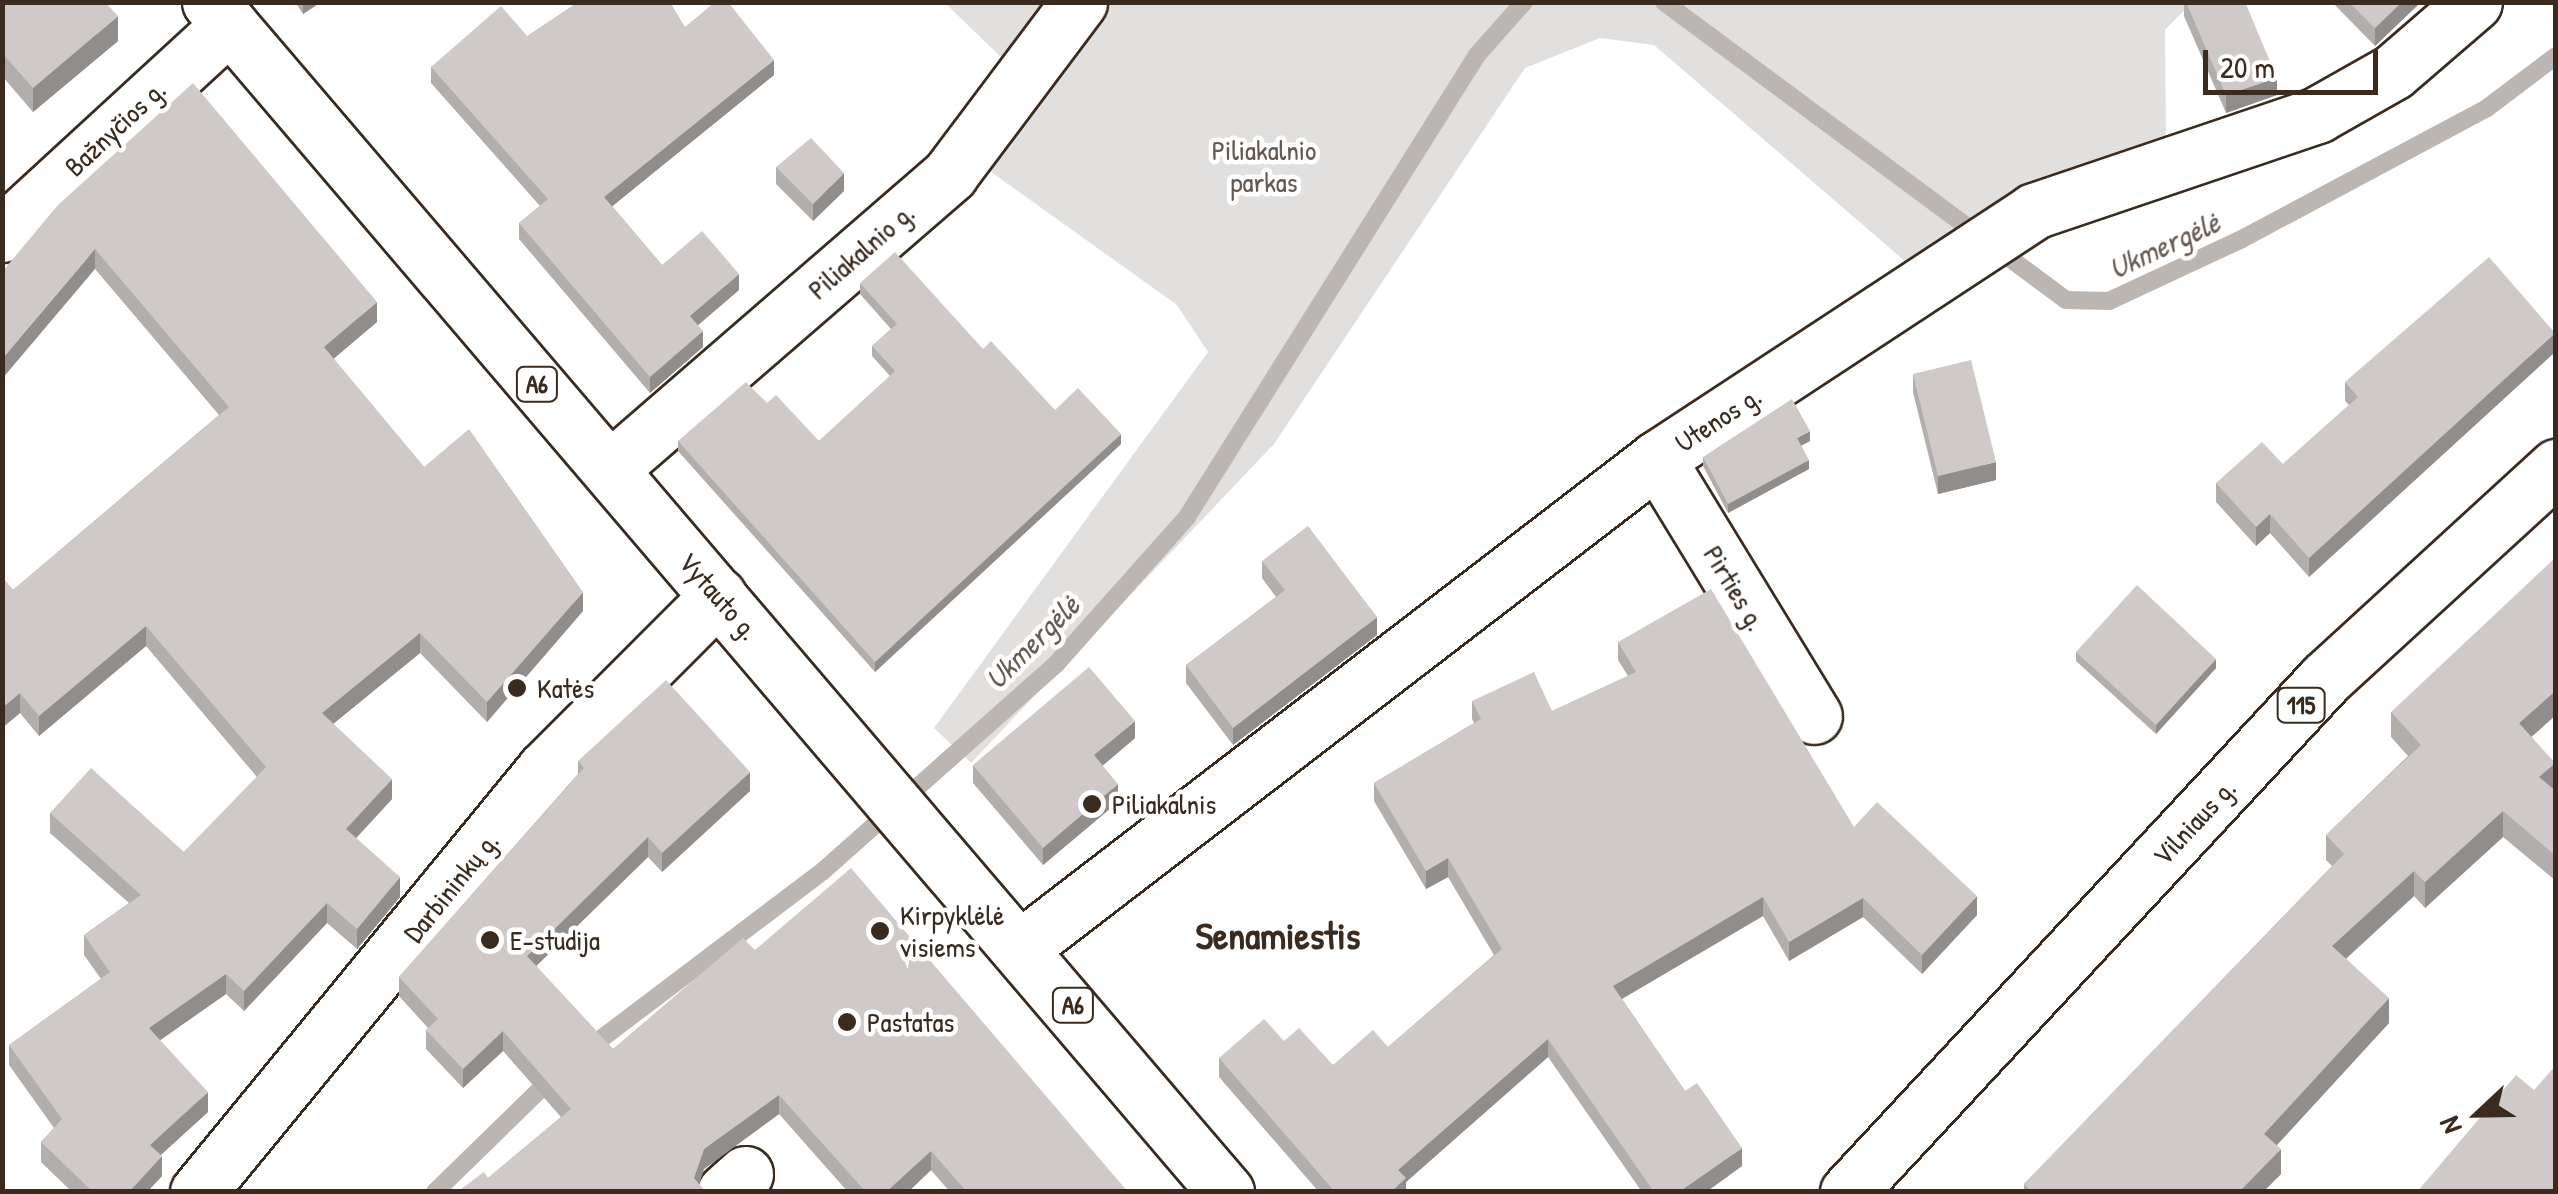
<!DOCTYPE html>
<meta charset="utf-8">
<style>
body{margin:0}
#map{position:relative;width:2558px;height:1194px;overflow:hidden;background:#fff;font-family:"Patrick Hand",sans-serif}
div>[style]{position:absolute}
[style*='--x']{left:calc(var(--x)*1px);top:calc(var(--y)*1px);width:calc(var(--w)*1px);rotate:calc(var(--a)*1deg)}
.green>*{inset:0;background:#e2e0de}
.stream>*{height:18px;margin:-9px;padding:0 9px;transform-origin:9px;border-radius:9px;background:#bcb6b3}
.roads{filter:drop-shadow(2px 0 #3b2a1e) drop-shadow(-2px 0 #3b2a1e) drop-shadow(0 2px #3b2a1e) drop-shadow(0 -2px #3b2a1e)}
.street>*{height:55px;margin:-27.5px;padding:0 27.5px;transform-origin:27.5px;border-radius:27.5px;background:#fff}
.primary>*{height:55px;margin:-27.5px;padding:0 27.5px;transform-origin:27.5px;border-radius:27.5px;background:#fff}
.wall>*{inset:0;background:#b2aeab}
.shaded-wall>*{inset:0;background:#918d8b}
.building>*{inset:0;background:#cfcac7}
.dots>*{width:28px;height:28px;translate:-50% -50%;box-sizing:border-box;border:5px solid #fff;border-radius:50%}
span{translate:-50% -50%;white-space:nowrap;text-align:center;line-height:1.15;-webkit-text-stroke:9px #fff;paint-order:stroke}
.shield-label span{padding:2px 8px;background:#fff;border:2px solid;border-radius:8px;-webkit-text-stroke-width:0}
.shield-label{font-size:25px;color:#3b2a1e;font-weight:700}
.street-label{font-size:28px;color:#3b2a1e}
.park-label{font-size:28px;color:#65584e}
.poi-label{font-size:28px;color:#3b2a1e}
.left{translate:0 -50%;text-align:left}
.water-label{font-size:30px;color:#685b52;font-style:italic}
.district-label{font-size:38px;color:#3b2a1e;font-weight:700}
.frame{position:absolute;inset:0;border:5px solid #3b2a1e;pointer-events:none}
.north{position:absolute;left:2428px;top:1064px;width:100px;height:100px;-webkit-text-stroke:8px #fff;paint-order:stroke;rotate:248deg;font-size:28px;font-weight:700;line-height:40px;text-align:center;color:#3b2a1e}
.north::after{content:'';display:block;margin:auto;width:35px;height:45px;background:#3b2a1e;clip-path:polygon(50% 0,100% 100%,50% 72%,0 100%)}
.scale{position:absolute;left:2203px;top:50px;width:175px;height:45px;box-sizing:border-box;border:5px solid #3b2a1e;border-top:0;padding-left:12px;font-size:30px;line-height:35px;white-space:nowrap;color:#3b2a1e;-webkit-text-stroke:8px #fff;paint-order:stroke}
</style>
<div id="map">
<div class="green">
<div style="clip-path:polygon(945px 3px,2191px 3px,2165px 30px,2166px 147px,2019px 198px,1906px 262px,1654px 45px,1600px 38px,1525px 68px,1274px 444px,971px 763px,934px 728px,1208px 352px,1177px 305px,980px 164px,1036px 91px)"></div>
</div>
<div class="stream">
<div style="--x:1664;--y:2;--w:500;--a:36.55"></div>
<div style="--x:2066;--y:300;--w:43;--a:1.3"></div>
<div style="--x:2109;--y:301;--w:145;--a:-25"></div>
<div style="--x:2240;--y:240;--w:280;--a:-28.1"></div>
<div style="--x:2487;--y:108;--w:86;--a:-37"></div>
<div style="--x:585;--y:1051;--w:298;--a:-37.1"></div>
<div style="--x:823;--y:871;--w:313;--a:-41.6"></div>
<div style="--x:1057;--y:663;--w:195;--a:-48.3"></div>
<div style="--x:1187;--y:517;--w:545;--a:-57.88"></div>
<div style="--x:1477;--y:55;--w:71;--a:-48.4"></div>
<div style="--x:435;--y:1192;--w:165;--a:-44.3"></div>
</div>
<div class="roads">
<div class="street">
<div style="--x:2;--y:234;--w:309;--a:-42.6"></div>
<div style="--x:1657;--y:459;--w:301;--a:58.6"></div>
<div style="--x:610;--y:469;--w:450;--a:-40.9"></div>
<div style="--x:950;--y:174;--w:215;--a:-53.1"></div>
<div style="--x:1023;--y:946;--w:799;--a:-37.53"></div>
<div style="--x:1657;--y:459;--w:451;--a:-33.3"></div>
<div style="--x:2034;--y:211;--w:299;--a:-18.7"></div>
<div style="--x:2317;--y:115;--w:87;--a:-29.5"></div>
<div style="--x:2393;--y:72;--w:107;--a:-40.8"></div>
<div style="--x:198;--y:1192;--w:547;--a:-50.64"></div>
<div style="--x:545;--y:769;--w:245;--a:-45"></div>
<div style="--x:725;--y:1192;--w:27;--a:-42"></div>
</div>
<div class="primary">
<div style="--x:210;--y:2;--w:1565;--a:49.51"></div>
<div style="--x:1848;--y:1192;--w:700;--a:-47.08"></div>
<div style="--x:2325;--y:679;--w:314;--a:-42.5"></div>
</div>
</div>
<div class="wall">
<div style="clip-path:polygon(2px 2px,118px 41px,33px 112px,3px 77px)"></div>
<div style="clip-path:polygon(295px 2px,321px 2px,303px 14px)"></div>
<div style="clip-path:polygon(2184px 2px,2245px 2px,2277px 95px,2226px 113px,2184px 16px)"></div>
<div style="clip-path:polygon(2332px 2px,2421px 2px,2375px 46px)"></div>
<div style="clip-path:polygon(685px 27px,774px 75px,612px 206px,662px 265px,739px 290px,698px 325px,703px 347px,650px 393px,519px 239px,519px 223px,540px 206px,431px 83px,431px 67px,527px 36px)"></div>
<div style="clip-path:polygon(776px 167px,844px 191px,813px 221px,776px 184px)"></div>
<div style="clip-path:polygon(58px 205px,377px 322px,333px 358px,424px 467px,583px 611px,487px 722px,420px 653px,333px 724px,392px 799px,356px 838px,400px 897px,357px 949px,327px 923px,244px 1011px,226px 994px,160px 1040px,208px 1112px,160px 1155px,162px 1176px,147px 1192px,72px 1192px,41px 1162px,41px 1142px,54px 1128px,9px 1065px,9px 1045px,101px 979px,84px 955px,84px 935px,129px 903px,50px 833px,50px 813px,184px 852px,257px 777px,146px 646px,39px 736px,20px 713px,2px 728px,2px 577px,13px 590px,219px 415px,95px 269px)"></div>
<div style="clip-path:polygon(860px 283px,983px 349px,1055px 410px,1121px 444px,875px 672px,678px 451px,678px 441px,767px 403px,819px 441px,890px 376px,872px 356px,872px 346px,891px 329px,860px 294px)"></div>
<div style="clip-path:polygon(2555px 352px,2309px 577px,2270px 533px,2256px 546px,2216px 502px,2216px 483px,2283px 464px,2349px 405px,2345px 401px,2345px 382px)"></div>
<div style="clip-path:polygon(1913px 374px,1996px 480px,1938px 494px,1913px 392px)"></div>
<div style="clip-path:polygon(1810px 441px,1801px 445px,1809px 469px,1728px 513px,1703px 466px,1703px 457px)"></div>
<div style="clip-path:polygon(1262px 561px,1377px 635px,1233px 745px,1186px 683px,1186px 665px,1276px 597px,1262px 578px)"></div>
<div style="clip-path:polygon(1618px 642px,1854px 827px,1977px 915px,1922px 974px,1863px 917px,1789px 961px,1763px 916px,1622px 999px,1685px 1091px,1742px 1166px,1706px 1192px,1642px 1192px,1548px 1057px,1406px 1182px,1406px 1192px,1319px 1192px,1219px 1077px,1219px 1058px,1284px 1041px,1333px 1065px,1388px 1047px,1494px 955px,1448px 877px,1426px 889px,1374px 801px,1374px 783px,1474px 723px,1472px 719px,1472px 701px,1552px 711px,1628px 676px,1618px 660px)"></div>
<div style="clip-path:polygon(2076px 652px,2216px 668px,2156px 734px,2076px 661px)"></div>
<div style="clip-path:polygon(2391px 712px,2532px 737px,2555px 788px,2553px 789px,2556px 791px,2556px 881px,2503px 837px,2425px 908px,2414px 896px,2346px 959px,2389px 1023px,2277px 1145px,2281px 1174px,2263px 1192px,2024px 1192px,2024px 1184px,2332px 866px,2326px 860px,2326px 835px,2408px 756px,2391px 737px)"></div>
<div style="clip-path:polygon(1135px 738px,1102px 766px,1118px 802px,1043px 865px,973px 783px,973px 765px)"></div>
<div style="clip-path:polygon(578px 761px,750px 791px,662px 872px,648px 857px,536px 966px,613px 1049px,755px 950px,1128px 1192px,950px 1192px,931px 1170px,908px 1192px,848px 1192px,779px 1114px,704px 1169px,699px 1184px,488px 1178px,561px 1117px,503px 1051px,463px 1088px,426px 1049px,426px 1030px,428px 1028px,399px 996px,399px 977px,578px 774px)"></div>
</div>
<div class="shaded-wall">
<div style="clip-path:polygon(303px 2px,321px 2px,303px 14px)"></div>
<div style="clip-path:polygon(2402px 2px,2421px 2px,2375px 46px,2375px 28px)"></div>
<div style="clip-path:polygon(118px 16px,118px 41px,33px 112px,33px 88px)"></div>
<div style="clip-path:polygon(774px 60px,774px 75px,604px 213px,604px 197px)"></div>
<div style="clip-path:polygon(2277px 78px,2277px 95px,2226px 113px,2226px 95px)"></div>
<div style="clip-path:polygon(844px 173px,844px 191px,813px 221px,813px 204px)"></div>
<div style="clip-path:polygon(95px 249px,95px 269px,2px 379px,2px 359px)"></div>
<div style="clip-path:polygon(739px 274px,739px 290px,690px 332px,690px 316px)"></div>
<div style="clip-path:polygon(377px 302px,377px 322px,324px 367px,324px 347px)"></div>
<div style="clip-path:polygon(703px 331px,703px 347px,650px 393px,650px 377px)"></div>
<div style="clip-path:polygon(2555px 333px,2555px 352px,2309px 577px,2309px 558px)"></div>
<div style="clip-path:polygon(1810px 431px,1810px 441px,1797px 448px,1797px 438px)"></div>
<div style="clip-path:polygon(1121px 434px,1121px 444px,875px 672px,875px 662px)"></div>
<div style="clip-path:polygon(1809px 460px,1809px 469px,1728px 513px,1728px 504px)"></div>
<div style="clip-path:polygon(1996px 462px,1996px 480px,1938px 494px,1938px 476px)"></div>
<div style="clip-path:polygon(2270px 514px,2270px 533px,2256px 546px,2256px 527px)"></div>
<div style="clip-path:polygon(583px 592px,583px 611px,487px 722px,487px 702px)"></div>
<div style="clip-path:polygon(1377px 617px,1377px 635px,1233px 745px,1233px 728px)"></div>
<div style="clip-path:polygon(146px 626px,146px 646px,39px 736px,39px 716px)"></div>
<div style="clip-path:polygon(420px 633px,420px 653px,322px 733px,322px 713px)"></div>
<div style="clip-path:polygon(2216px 659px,2216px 668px,2156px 734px,2156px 725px)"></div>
<div style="clip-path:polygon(2556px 690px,2556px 715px,2519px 748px,2519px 723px)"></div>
<div style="clip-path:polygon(20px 693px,20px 713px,2px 728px,2px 708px)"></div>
<div style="clip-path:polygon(1135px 721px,1135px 738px,1094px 773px,1094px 755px)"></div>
<div style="clip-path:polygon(2555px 763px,2555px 788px,2539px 802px,2539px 777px)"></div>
<div style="clip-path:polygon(750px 772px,750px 791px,662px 872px,662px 853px)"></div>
<div style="clip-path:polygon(392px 779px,392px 799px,346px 849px,346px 829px)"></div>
<div style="clip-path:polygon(1118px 784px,1118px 802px,1043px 865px,1043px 848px)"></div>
<div style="clip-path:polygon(2503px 811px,2503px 837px,2425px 908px,2425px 882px)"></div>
<div style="clip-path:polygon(648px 837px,648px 857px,527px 975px,527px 956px)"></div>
<div style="clip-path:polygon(1448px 858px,1448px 877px,1426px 889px,1426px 871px)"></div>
<div style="clip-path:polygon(2414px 871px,2414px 896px,2332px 971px,2332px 946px)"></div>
<div style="clip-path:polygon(400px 877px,400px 897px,357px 949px,357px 929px)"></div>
<div style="clip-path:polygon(1977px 896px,1977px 915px,1922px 974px,1922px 955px)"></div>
<div style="clip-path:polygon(1763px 897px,1763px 916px,1613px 1004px,1613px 986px)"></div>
<div style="clip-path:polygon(1863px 898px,1863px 917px,1789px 961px,1789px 942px)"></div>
<div style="clip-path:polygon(327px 903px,327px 923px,244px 1011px,244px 991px)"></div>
<div style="clip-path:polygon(226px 974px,226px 994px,149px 1048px,149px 1028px)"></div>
<div style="clip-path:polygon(2389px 998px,2389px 1023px,2264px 1159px,2264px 1134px)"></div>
<div style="clip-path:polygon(503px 1031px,503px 1051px,463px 1088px,463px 1069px)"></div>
<div style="clip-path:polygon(1548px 1039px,1548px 1057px,1406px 1182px,1406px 1192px,1391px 1192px,1398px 1170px)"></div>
<div style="clip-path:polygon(208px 1092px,208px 1112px,150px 1165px,150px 1145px)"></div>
<div style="clip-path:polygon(779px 1095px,779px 1114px,704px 1169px,696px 1192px,694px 1178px,704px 1149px)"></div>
<div style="clip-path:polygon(1742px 1148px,1742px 1166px,1706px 1192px,1679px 1192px)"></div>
<div style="clip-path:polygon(2281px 1149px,2281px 1174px,2263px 1192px,2239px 1192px)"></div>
<div style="clip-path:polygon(931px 1151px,931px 1170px,908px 1192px,886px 1192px)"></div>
<div style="clip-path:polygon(162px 1156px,162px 1176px,147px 1192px,129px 1192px)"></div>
</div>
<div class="building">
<div style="clip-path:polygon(2px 2px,105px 2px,118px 16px,33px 88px,2px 53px)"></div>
<div style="clip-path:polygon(578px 2px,670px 2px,685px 27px,715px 2px,728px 2px,774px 60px,604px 197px,662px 265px,702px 231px,739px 274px,690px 316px,703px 331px,650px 377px,519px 223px,548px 199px,431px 67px,501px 6px,527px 36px)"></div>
<div style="clip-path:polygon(2186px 2px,2245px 2px,2277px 78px,2226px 95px)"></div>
<div style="clip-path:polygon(2349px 2px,2402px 2px,2375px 28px)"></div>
<div style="clip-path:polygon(193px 83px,377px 302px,324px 347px,424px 467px,469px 429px,583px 592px,487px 702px,420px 633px,322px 713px,392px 779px,346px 829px,400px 877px,357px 929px,327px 903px,244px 991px,226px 974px,149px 1028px,208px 1092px,150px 1145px,162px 1156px,129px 1192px,93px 1192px,41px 1142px,62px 1119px,9px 1045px,110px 972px,84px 935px,141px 895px,50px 813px,91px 768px,184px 852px,266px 767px,146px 626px,39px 716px,20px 693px,2px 708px,2px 577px,13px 590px,229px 407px,95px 249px,2px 359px,2px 272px,58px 205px)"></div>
<div style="clip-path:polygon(811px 138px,844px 173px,813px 204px,776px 167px)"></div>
<div style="clip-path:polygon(895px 252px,983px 349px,991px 341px,1055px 410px,1078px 388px,1121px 434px,875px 662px,678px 441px,746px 382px,767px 403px,776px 395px,819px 441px,895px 371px,872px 346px,897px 324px,860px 283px)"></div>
<div style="clip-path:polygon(2489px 257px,2555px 333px,2309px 558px,2270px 514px,2256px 527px,2216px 483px,2262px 442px,2283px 464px,2358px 397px,2345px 382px)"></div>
<div style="clip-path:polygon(1971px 360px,1996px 462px,1938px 476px,1913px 374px)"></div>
<div style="clip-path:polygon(1792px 399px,1810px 431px,1797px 438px,1809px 460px,1728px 504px,1703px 457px)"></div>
<div style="clip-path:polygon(1308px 526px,1377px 617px,1233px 728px,1186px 665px,1285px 590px,1262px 561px)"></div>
<div style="clip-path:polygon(2556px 557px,2556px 690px,2519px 723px,2555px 763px,2539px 777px,2556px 791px,2556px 856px,2503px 811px,2425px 882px,2414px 871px,2332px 946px,2389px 998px,2264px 1134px,2281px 1149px,2239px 1192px,2032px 1192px,2024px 1184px,2344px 854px,2326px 835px,2421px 745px,2391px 712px)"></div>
<div style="clip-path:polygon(2137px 585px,2216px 659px,2156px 725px,2076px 652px)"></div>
<div style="clip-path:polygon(1711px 589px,1854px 827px,1877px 802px,1977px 896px,1922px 955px,1863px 898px,1789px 942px,1763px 897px,1613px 986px,1685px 1091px,1697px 1083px,1742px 1148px,1679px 1192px,1654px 1192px,1548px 1039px,1398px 1170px,1406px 1178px,1391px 1192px,1335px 1192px,1219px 1058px,1264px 1019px,1284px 1041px,1299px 1028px,1333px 1065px,1373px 1030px,1388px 1047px,1502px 949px,1448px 858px,1426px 871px,1374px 783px,1481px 719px,1472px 701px,1534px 672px,1552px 711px,1636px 672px,1618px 642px)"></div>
<div style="clip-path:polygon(1089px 667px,1135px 721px,1094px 755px,1118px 784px,1043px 848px,973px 765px)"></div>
<div style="clip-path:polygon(666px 680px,750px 772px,662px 853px,648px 837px,527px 956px,613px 1049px,743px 938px,755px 950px,851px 868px,1128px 1192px,967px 1192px,931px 1151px,886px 1192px,866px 1192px,779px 1095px,704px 1149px,694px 1178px,706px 1192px,457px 1192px,484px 1172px,488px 1178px,571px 1109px,503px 1031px,463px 1069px,426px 1030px,438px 1019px,399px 977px,584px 768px,578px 761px)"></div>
<div style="clip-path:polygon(2556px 1065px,2556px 1192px,2417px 1192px,2516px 1075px,2534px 1090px)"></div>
</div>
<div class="dots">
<div style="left:517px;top:688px;background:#3b2a1e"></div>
<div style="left:1092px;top:804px;background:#3b2a1e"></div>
<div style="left:880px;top:931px;background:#3b2a1e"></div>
<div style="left:490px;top:940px;background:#3b2a1e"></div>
<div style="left:847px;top:1022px;background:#3b2a1e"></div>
</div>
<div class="shield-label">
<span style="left:537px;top:384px">A6</span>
<span style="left:2301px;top:705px">115</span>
<span style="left:1073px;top:1005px">A6</span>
</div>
<div class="street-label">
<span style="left:115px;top:128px;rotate:-43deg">Bažnyčios g.</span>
<span style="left:861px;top:251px;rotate:-41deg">Piliakalnio g.</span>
<span style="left:1718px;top:419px;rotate:-33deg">Utenos g.</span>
<span style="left:1735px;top:588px;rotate:59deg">Pirties g.</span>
<span style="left:719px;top:596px;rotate:49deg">Vytauto g.</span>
<span style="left:2194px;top:822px;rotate:-47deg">Vilniaus g.</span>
<span style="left:451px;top:887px;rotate:-51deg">Darbininkų g.</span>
</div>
<div class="park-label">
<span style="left:1264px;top:166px">Piliakalnio<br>parkas</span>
</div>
<div class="poi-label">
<span class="left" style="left:537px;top:688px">Katės</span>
<span class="left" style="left:1112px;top:804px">Piliakalnis</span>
<span class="left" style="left:900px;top:931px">Kirpyklėlė<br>visiems</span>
<span class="left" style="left:510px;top:940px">E-studija</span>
<span class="left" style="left:867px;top:1022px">Pastatas</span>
</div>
<div class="water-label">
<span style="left:2164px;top:245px;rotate:-25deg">Ukmergėlė</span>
<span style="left:1032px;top:642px;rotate:-45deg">Ukmergėlė</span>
</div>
<div class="district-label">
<span style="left:1278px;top:936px">Senamiestis</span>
</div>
<div class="frame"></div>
<div class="north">N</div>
<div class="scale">20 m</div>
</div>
